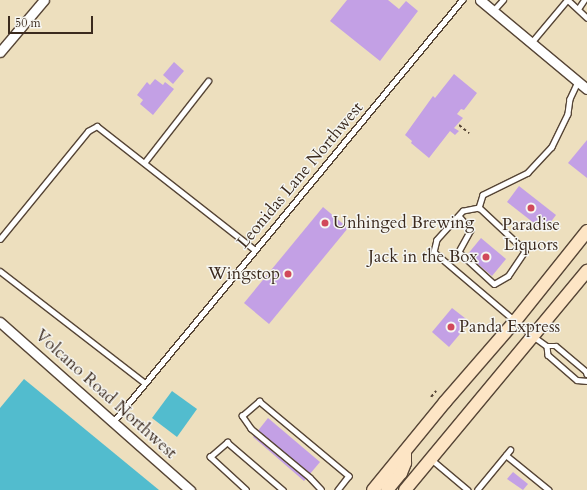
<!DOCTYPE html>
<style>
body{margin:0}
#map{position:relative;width:587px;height:490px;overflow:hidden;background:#eddfbe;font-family:Cardo,serif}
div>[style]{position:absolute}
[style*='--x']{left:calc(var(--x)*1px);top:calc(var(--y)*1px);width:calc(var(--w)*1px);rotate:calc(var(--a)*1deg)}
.water>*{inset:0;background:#52bcce}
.building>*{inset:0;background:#c3a0e5}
.path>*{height:2px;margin-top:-1px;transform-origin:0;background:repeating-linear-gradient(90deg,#564536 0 3px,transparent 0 6px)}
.roads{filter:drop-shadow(1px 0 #564536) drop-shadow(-1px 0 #564536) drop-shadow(0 1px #564536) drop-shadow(0 -1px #564536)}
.lane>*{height:4.5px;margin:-2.25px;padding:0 2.25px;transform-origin:2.25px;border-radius:2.25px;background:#fff}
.street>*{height:9px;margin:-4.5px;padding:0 4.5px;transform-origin:4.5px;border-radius:4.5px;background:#fff}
.secondary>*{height:12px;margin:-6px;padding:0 6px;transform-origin:6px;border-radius:6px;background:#fde5c5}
.dots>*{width:11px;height:11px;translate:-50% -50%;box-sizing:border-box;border:2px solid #f6f6f2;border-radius:50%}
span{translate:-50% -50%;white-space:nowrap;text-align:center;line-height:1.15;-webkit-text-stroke:3px #f6f6f2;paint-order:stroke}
.street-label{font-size:17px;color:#3b2a1e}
.poi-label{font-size:17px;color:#3b2a1e}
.left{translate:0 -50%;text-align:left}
.right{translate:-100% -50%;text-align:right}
.scale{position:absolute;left:8px;top:16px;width:85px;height:18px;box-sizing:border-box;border:2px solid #3b2a1e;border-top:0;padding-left:5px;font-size:12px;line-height:14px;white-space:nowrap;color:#3b2a1e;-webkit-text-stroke:3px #f6f6f2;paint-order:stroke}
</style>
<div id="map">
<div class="water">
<div style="clip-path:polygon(24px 379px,159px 490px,0 490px,0 408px)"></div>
<div style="clip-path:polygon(172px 391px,197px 409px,177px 437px,152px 418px)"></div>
</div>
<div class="building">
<div style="clip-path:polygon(347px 0,388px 0,399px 9px,406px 1px,418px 11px,380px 61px,330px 21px)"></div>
<div style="clip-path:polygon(174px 62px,184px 71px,173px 84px,163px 75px)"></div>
<div style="clip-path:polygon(454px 74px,477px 93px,464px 110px,461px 109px,457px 114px,463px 118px,454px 128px,459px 131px,455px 135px,450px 131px,429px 158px,411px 143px,412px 141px,405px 135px,433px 96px,435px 98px)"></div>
<div style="clip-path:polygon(155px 79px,163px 85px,165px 82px,174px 89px,153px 115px,140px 104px,143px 100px,137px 95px,147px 82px,150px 85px)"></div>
<div style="clip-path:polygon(587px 140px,587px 178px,568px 163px)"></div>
<div style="clip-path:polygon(519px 186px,556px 215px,544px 231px,507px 202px)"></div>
<div style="clip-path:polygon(323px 207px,348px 228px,269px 324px,244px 303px)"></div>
<div style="clip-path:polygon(481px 238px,506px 259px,492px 276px,467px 255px)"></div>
<div style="clip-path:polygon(452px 308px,470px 322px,449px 347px,432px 332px)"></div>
<div style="clip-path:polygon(268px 418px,320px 462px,304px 481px,253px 437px)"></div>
<div style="clip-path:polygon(513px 472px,528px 484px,523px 490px,507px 479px)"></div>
</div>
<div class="path">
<div style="--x:459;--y:125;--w:13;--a:39"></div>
<div style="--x:431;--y:397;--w:8;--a:-50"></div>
</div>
<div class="roads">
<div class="lane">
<div style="--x:568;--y:0;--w:26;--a:43"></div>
<div style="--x:578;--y:9;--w:11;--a:-56"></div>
<div style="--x:493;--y:11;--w:15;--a:-48"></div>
<div style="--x:531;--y:43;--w:56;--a:-50.1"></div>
<div style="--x:578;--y:82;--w:19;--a:115"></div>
<div style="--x:570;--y:99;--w:15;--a:98"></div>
<div style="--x:568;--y:114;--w:37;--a:116"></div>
<div style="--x:552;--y:147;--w:35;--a:133"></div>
<div style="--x:528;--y:173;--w:50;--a:153.9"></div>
<div style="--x:483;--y:195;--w:14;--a:107"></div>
<div style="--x:479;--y:208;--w:16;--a:169"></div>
<div style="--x:463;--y:211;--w:39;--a:132"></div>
<div style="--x:437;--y:240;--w:12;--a:104"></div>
<div style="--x:434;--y:252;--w:130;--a:40.3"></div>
<div style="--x:533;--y:336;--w:17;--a:36"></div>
<div style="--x:547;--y:346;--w:9;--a:0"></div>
<div style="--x:556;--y:346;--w:39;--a:40"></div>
<div style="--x:586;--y:371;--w:3;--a:72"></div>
<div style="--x:144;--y:163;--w:104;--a:-52"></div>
<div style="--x:459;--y:216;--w:18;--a:49"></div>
<div style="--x:471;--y:230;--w:25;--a:119"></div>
<div style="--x:459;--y:252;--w:47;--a:42.4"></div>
<div style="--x:494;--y:284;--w:16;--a:-30"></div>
<div style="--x:508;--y:276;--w:30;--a:-56"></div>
<div style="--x:525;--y:251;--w:63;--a:-136.9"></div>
<div style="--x:0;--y:239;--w:139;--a:-50.8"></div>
<div style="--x:88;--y:131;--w:10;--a:-29"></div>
<div style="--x:97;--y:126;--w:201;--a:38.1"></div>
<div style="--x:0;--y:271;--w:183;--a:37.7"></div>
<div style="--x:547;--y:346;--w:9;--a:84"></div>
<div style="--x:548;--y:355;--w:38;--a:41"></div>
<div style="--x:577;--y:380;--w:10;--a:6"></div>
<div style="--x:113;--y:422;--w:548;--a:-50.41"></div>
<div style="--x:506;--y:455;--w:55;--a:39.1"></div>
<div style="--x:431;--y:459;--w:48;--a:40"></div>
<div style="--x:246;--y:490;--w:49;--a:-137.5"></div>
<div style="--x:210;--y:457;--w:23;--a:-41"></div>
<div style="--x:227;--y:442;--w:74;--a:40.6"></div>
<div style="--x:321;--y:490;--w:16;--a:-133"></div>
<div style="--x:310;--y:478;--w:77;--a:-140.3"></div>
<div style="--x:251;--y:429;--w:16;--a:-125"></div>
<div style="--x:242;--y:416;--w:23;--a:-41"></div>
<div style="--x:259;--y:401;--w:117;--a:39.8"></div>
<div style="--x:349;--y:476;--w:18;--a:128"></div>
<div style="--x:477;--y:490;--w:52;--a:-50.5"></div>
</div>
<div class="street">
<div style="--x:480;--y:0;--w:139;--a:39.8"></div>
<div style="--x:0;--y:52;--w:68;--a:-49.8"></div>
<div style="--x:0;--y:322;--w:254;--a:41.5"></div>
</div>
<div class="secondary">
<div style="--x:373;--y:490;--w:114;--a:-50.7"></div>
<div style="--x:445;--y:402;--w:108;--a:-49.1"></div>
<div style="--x:516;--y:320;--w:114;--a:-51.4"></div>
<div style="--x:387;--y:490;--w:22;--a:-51"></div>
<div style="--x:401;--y:473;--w:11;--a:-68"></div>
<div style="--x:405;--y:463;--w:11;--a:-90"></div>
<div style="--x:405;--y:490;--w:285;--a:-50.3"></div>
</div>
</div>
<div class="dots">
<div style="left:531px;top:208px;background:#d1495b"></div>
<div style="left:325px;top:223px;background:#d1495b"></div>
<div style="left:486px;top:257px;background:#d1495b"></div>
<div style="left:288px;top:274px;background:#d1495b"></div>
<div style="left:451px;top:327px;background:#d1495b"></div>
</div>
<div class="street-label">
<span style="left:300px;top:175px;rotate:-50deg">Leonidas Lane Northwest</span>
<span style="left:106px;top:394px;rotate:42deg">Volcano Road Northwest</span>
</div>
<div class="poi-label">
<span class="left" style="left:333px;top:223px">Unhinged Brewing</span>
<span style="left:531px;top:235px">Paradise<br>Liquors</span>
<span class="right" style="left:478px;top:257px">Jack in the Box</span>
<span class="right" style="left:280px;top:274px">Wingstop</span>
<span class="left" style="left:459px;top:327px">Panda Express</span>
</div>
<div class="scale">50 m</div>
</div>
